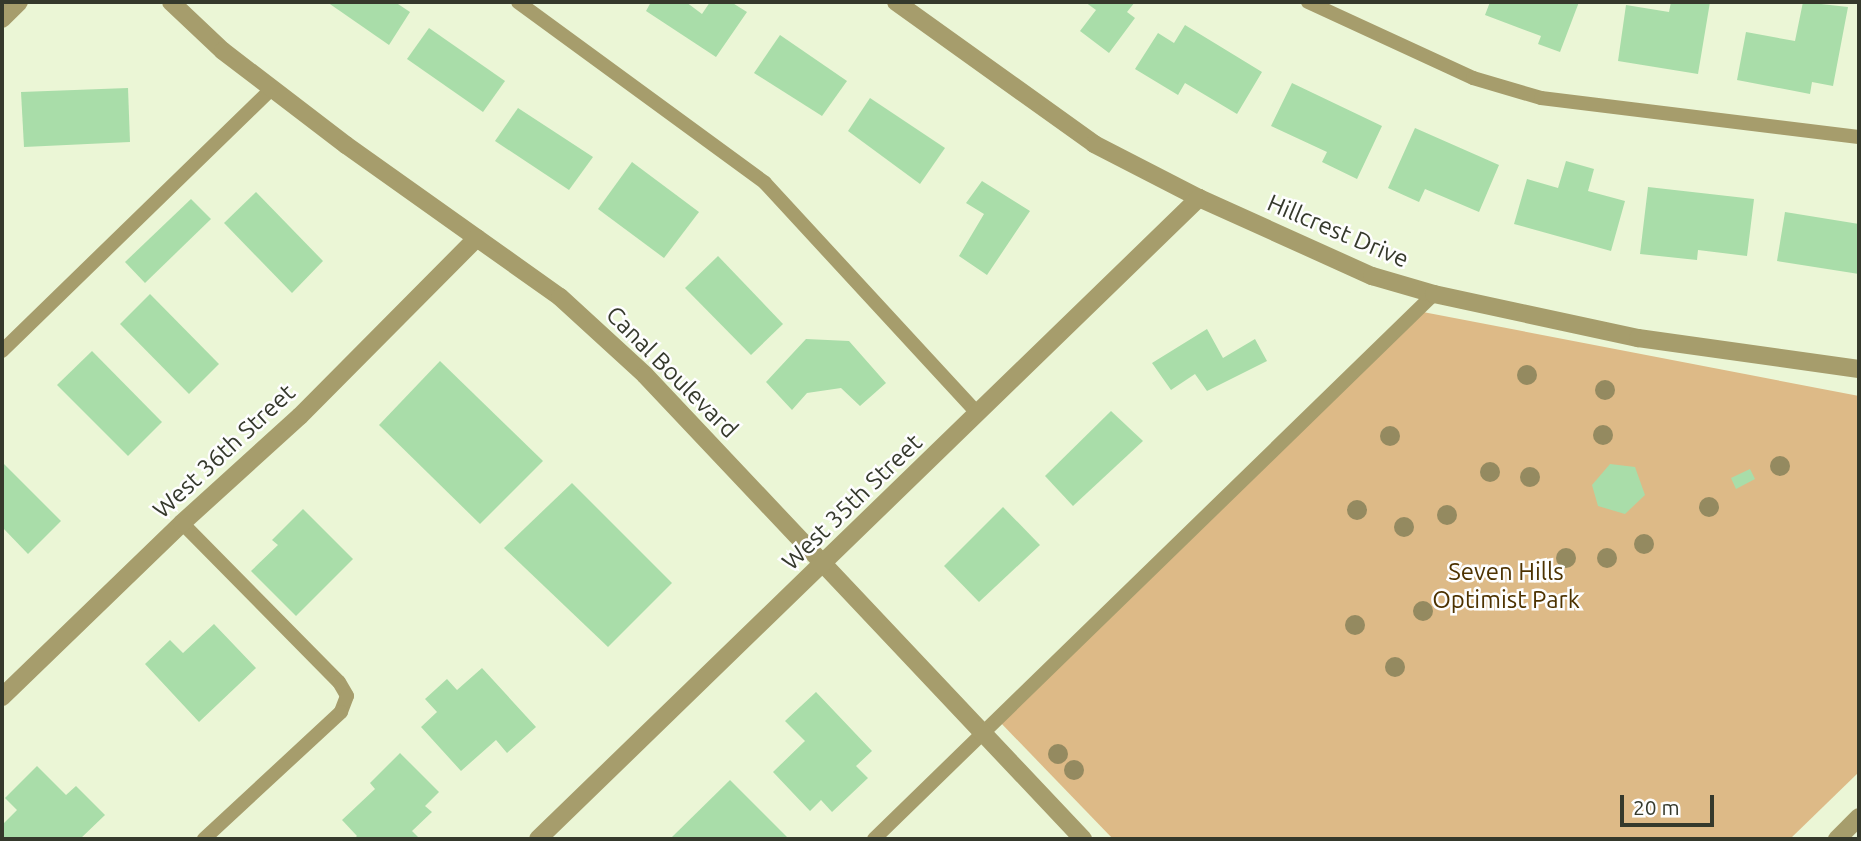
<!DOCTYPE html>
<style>
body{margin:0}
#map{position:relative;width:1861px;height:841px;overflow:hidden;background:#ebf6d6;font-family:Ubuntu,sans-serif}
div>[style]{position:absolute}
[style*='--x']{left:calc(var(--x)*1px);top:calc(var(--y)*1px);width:calc(var(--w)*1px);rotate:calc(var(--a)*1deg)}
.green>*{inset:0;background:#ddba87}
.building>*{inset:0;background:#a9dda9}
.service>*{height:14px;margin:-7px;padding:0 7px;transform-origin:7px;border-radius:7px;background:#a69d6c}
.minor>*{height:18px;margin:-9px;padding:0 9px;transform-origin:9px;border-radius:9px;background:#a69d6c}
.tertiary>*{height:18px;margin:-9px;padding:0 9px;transform-origin:9px;border-radius:9px;background:#a69d6c}
.trees>*{width:20px;height:20px;margin:-10px;border-radius:50%;background:#948a60}
span{translate:-50% -50%;white-space:nowrap;text-align:center;line-height:1.15;-webkit-text-stroke:5px #fefefe;paint-order:stroke}
.street-label{font-size:24px;color:#35392c}
.park-label{font-size:24px;color:#4d3200}
.frame{position:absolute;inset:0;border:4px solid #35392c;pointer-events:none}
.scale{position:absolute;left:1620px;top:795px;width:94px;height:32px;box-sizing:border-box;border:4px solid #35392c;border-top:0;padding-left:9px;font-size:21px;line-height:24px;white-space:nowrap;color:#35392c;-webkit-text-stroke:5px #fefefe;paint-order:stroke}
</style>
<div id="map">
<div class="green">
<div style="clip-path:polygon(1423px 312px,1859px 396px,1859px 772px,1790px 839px,1113px 839px,999px 721px)"></div>
</div>
<div class="building">
<div style="clip-path:polygon(327px 2px,395px 2px,410px 12px,389px 45px)"></div>
<div style="clip-path:polygon(651px 2px,686px 2px,702px 14px,710px 2px,731px 2px,747px 12px,716px 57px,646px 11px)"></div>
<div style="clip-path:polygon(1085px 2px,1135px 2px,1127px 12px,1135px 18px,1109px 53px,1080px 31px,1096px 10px)"></div>
<div style="clip-path:polygon(1490px 2px,1579px 2px,1560px 52px,1538px 44px,1541px 36px,1485px 15px)"></div>
<div style="clip-path:polygon(1671px 2px,1710px 2px,1698px 74px,1618px 61px,1626px 5px,1669px 12px)"></div>
<div style="clip-path:polygon(1803px 2px,1848px 7px,1833px 86px,1812px 82px,1810px 94px,1737px 80px,1746px 32px,1795px 41px)"></div>
<div style="clip-path:polygon(1185px 25px,1262px 72px,1237px 114px,1185px 83px,1178px 95px,1135px 69px,1158px 33px,1174px 43px)"></div>
<div style="clip-path:polygon(429px 28px,505px 81px,483px 112px,407px 59px)"></div>
<div style="clip-path:polygon(780px 35px,847px 81px,822px 116px,754px 73px)"></div>
<div style="clip-path:polygon(1292px 83px,1382px 126px,1357px 179px,1322px 162px,1327px 152px,1271px 126px)"></div>
<div style="clip-path:polygon(128px 88px,130px 142px,24px 147px,21px 92px)"></div>
<div style="clip-path:polygon(870px 98px,945px 148px,920px 184px,848px 131px)"></div>
<div style="clip-path:polygon(518px 108px,593px 157px,569px 190px,495px 141px)"></div>
<div style="clip-path:polygon(1415px 128px,1499px 165px,1479px 212px,1425px 189px,1419px 202px,1388px 188px)"></div>
<div style="clip-path:polygon(1566px 161px,1594px 169px,1588px 191px,1625px 201px,1611px 251px,1514px 224px,1527px 179px,1558px 188px)"></div>
<div style="clip-path:polygon(632px 162px,699px 212px,664px 258px,598px 209px)"></div>
<div style="clip-path:polygon(982px 181px,1030px 211px,987px 275px,959px 256px,984px 214px,966px 203px)"></div>
<div style="clip-path:polygon(1648px 187px,1754px 199px,1747px 256px,1698px 250px,1697px 260px,1640px 254px)"></div>
<div style="clip-path:polygon(256px 192px,323px 261px,292px 293px,224px 223px)"></div>
<div style="clip-path:polygon(191px 199px,211px 219px,145px 283px,125px 262px)"></div>
<div style="clip-path:polygon(1785px 212px,1859px 224px,1859px 274px,1777px 261px)"></div>
<div style="clip-path:polygon(718px 256px,783px 324px,751px 355px,685px 288px)"></div>
<div style="clip-path:polygon(150px 294px,219px 364px,189px 394px,120px 324px)"></div>
<div style="clip-path:polygon(1207px 329px,1223px 358px,1255px 339px,1267px 361px,1207px 391px,1195px 374px,1171px 390px,1152px 363px)"></div>
<div style="clip-path:polygon(806px 339px,849px 341px,886px 383px,860px 406px,841px 388px,807px 393px,792px 410px,766px 382px)"></div>
<div style="clip-path:polygon(92px 351px,162px 422px,128px 456px,57px 385px)"></div>
<div style="clip-path:polygon(440px 361px,543px 461px,480px 524px,379px 425px)"></div>
<div style="clip-path:polygon(1111px 411px,1143px 441px,1073px 506px,1045px 476px)"></div>
<div style="clip-path:polygon(2px 462px,61px 521px,28px 554px,2px 527px)"></div>
<div style="clip-path:polygon(1610px 464px,1635px 467px,1645px 495px,1625px 514px,1598px 506px,1592px 485px)"></div>
<div style="clip-path:polygon(1750px 469px,1755px 479px,1736px 489px,1731px 478px)"></div>
<div style="clip-path:polygon(572px 483px,672px 583px,608px 647px,504px 548px)"></div>
<div style="clip-path:polygon(1003px 507px,1040px 545px,979px 602px,944px 566px)"></div>
<div style="clip-path:polygon(303px 509px,353px 559px,296px 616px,251px 571px,278px 545px,272px 540px)"></div>
<div style="clip-path:polygon(214px 624px,256px 668px,199px 722px,145px 664px,170px 640px,183px 653px)"></div>
<div style="clip-path:polygon(482px 668px,536px 727px,507px 753px,496px 740px,461px 771px,421px 727px,437px 712px,425px 699px,447px 679px,457px 690px)"></div>
<div style="clip-path:polygon(816px 692px,872px 751px,856px 766px,868px 778px,832px 812px,821px 800px,810px 811px,773px 772px,805px 741px,785px 721px)"></div>
<div style="clip-path:polygon(400px 753px,439px 792px,425px 806px,432px 812px,412px 831px,420px 839px,354px 839px,357px 836px,342px 820px,375px 789px,370px 783px)"></div>
<div style="clip-path:polygon(37px 766px,66px 795px,76px 786px,105px 815px,80px 839px,2px 839px,2px 825px,17px 810px,5px 798px)"></div>
<div style="clip-path:polygon(730px 780px,789px 839px,672px 837px)"></div>
</div>
<div class="service">
<div style="--x:518;--y:2;--w:306;--a:36.2"></div>
<div style="--x:765;--y:183;--w:314;--a:47.3"></div>
<div style="--x:1308;--y:2;--w:182;--a:24.7"></div>
<div style="--x:1473;--y:78;--w:71;--a:16.4"></div>
<div style="--x:1541;--y:98;--w:320;--a:7"></div>
<div style="--x:2;--y:351;--w:377;--a:-44.2"></div>
<div style="--x:182;--y:523;--w:223;--a:45.4"></div>
<div style="--x:339;--y:682;--w:16;--a:60"></div>
<div style="--x:347;--y:696;--w:17;--a:111"></div>
<div style="--x:341;--y:712;--w:187;--a:137.2"></div>
<div style="--x:874;--y:839;--w:781;--a:-44.22"></div>
</div>
<div class="minor">
<div style="--x:171;--y:2;--w:71;--a:43.3"></div>
<div style="--x:223;--y:51;--w:155;--a:37.4"></div>
<div style="--x:346;--y:145;--w:262;--a:35.4"></div>
<div style="--x:560;--y:297;--w:115;--a:42.5"></div>
<div style="--x:645;--y:375;--w:638;--a:46.65"></div>
<div style="--x:896;--y:2;--w:244;--a:35.6"></div>
<div style="--x:1094;--y:144;--w:118;--a:27.2"></div>
<div style="--x:1199;--y:198;--w:190;--a:24.3"></div>
<div style="--x:1372;--y:276;--w:65;--a:16.2"></div>
<div style="--x:1434;--y:294;--w:209;--a:12.2"></div>
<div style="--x:1638;--y:338;--w:223;--a:8"></div>
<div style="--x:2;--y:19;--w:24;--a:-45"></div>
<div style="--x:2;--y:697;--w:250;--a:-44"></div>
<div style="--x:182;--y:523;--w:159;--a:-42.2"></div>
<div style="--x:300;--y:416;--w:251;--a:-45.2"></div>
<div style="--x:538;--y:839;--w:921;--a:-44.12"></div>
</div>
<div class="tertiary">
<div style="--x:1837;--y:839;--w:31;--a:-45"></div>
</div>
<div class="trees">
<div style="left:1527px;top:375px"></div>
<div style="left:1605px;top:390px"></div>
<div style="left:1603px;top:435px"></div>
<div style="left:1390px;top:436px"></div>
<div style="left:1780px;top:466px"></div>
<div style="left:1490px;top:472px"></div>
<div style="left:1530px;top:477px"></div>
<div style="left:1709px;top:507px"></div>
<div style="left:1357px;top:510px"></div>
<div style="left:1447px;top:515px"></div>
<div style="left:1404px;top:527px"></div>
<div style="left:1644px;top:544px"></div>
<div style="left:1566px;top:558px"></div>
<div style="left:1607px;top:558px"></div>
<div style="left:1423px;top:611px"></div>
<div style="left:1355px;top:625px"></div>
<div style="left:1395px;top:667px"></div>
<div style="left:1058px;top:754px"></div>
<div style="left:1074px;top:770px"></div>
</div>
<div class="street-label">
<span style="left:1338px;top:231px;rotate:23deg">Hillcrest Drive</span>
<span style="left:672px;top:372px;rotate:45deg">Canal Boulevard</span>
<span style="left:224px;top:451px;rotate:-43deg">West 36th Street</span>
<span style="left:852px;top:502px;rotate:-44deg">West 35th Street</span>
</div>
<div class="park-label">
<span style="left:1506px;top:586px">Seven Hills<br>Optimist Park</span>
</div>
<div class="frame"></div>
<div class="scale">20 m</div>
</div>
